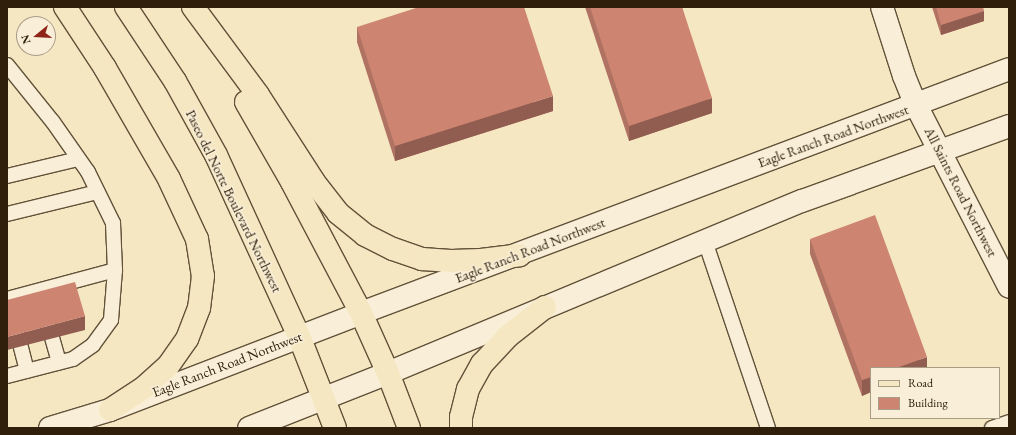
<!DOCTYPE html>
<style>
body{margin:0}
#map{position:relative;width:1016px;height:435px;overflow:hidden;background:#f6e7c3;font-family:"EB Garamond",serif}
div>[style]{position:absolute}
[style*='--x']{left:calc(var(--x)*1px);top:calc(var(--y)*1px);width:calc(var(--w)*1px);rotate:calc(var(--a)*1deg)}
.roads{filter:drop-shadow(1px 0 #625239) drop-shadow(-1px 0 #625239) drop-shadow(0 1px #625239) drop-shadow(0 -1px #625239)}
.service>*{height:14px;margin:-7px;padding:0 7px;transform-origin:7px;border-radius:7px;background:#f9efd8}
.minor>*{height:22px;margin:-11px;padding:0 11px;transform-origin:11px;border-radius:11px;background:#f9efd8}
.tertiary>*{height:22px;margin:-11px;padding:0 11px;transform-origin:11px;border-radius:11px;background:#f9efd8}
.secondary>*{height:22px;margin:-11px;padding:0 11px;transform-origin:11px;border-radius:11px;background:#f9efd8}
.primary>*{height:22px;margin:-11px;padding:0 11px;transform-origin:11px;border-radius:11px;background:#f6e7c3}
.motorway>*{height:22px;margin:-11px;padding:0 11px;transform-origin:11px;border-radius:11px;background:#f6e7c3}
.wall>*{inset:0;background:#b07262}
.shaded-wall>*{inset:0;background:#905d50}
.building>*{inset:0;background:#cd8572}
span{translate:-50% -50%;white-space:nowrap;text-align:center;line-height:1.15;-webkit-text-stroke:3px #f9efd8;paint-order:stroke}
.street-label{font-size:14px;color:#30200b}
.frame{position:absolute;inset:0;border:8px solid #30200b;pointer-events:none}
.legend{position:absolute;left:870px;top:367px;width:130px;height:52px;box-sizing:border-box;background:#f9efd8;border:1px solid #a99c86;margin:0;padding:5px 7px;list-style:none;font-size:12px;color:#30200b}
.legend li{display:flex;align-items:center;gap:8px;height:20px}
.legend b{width:20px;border:1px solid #a99c86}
.north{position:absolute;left:16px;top:16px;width:40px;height:40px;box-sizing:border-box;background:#f9efd8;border:1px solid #a99c86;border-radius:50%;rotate:252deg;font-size:11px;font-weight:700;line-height:16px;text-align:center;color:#30200b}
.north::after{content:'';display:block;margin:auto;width:14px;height:18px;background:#8f2418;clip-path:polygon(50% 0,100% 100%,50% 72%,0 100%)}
</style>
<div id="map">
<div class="roads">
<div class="service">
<div style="--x:7;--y:65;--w:73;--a:51.1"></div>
<div style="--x:53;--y:122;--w:61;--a:55"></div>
<div style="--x:88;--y:172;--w:57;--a:63.9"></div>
<div style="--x:113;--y:223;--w:47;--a:87.6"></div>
<div style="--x:115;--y:270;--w:50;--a:94.6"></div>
<div style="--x:111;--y:320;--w:31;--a:126"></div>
<div style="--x:93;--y:345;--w:24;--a:145"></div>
<div style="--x:73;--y:359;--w:68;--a:165.6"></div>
<div style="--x:7;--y:176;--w:73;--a:-13.5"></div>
<div style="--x:7;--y:214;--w:93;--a:-13.7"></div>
<div style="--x:705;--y:241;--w:197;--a:71.4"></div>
<div style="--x:7;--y:299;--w:112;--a:-15"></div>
<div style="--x:47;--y:320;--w:44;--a:74.1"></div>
<div style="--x:16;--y:328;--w:44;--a:75.7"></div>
<div style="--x:992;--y:428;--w:18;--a:-19"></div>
</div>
<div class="minor">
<div style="--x:882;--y:7;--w:72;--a:72.3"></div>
<div style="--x:904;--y:76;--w:31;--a:68"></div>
<div style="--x:916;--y:105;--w:204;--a:62.9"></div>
</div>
<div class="tertiary">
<div style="--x:361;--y:313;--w:692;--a:-20.63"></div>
<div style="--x:388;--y:373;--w:448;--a:-22.6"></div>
<div style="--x:802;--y:201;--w:220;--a:-19.9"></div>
</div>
<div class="secondary">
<div style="--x:50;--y:428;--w:63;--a:-16.7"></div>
<div style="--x:110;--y:410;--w:269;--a:-21.1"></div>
<div style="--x:249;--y:428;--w:149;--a:-21.6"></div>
</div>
<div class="primary">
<div style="--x:361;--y:313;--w:66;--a:65.8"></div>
<div style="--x:388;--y:373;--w:59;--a:69.1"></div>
<div style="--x:299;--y:336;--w:99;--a:68.6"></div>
<div style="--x:461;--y:428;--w:11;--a:-90"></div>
<div style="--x:461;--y:417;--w:29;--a:-76"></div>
<div style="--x:468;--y:389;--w:29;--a:-61"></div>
<div style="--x:482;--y:364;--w:38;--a:-47"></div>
<div style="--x:508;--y:336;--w:47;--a:-38.1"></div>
</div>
<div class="motorway">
<div style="--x:65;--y:7;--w:73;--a:56.7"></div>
<div style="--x:105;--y:68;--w:128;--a:60"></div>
<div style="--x:169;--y:179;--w:66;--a:65"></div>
<div style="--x:197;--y:239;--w:37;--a:81"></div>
<div style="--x:203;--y:276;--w:32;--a:97"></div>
<div style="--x:199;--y:308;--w:33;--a:111"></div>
<div style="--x:187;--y:339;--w:33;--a:125"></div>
<div style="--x:168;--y:366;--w:31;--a:138"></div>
<div style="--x:145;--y:387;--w:42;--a:146.7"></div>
<div style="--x:126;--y:7;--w:89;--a:56.5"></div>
<div style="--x:175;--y:81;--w:85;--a:61"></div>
<div style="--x:216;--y:155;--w:199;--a:65.4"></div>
<div style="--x:193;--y:7;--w:109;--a:53.5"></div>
<div style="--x:258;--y:95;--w:103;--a:57.2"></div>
<div style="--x:314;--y:182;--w:39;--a:52"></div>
<div style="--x:338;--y:213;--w:35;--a:39"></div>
<div style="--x:365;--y:235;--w:31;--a:27"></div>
<div style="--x:393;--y:249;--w:31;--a:19"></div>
<div style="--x:422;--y:259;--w:29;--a:4"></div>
<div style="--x:451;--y:261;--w:30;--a:-2"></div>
<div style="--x:481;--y:260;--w:39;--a:-7"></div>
<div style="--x:246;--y:102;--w:92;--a:60.1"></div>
<div style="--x:292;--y:182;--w:148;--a:62.2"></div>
</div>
</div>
<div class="wall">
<div style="clip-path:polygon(585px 7px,682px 7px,712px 113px,629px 141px)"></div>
<div style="clip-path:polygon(932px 7px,983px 7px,984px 21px,941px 35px)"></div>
<div style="clip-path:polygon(357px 27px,553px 111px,395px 161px,357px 42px)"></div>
<div style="clip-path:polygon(810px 239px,927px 368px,871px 368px,871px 392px,862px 396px,810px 254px)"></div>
</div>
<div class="shaded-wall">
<div style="clip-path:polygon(984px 11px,984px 21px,941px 35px,941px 25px)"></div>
<div style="clip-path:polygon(553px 96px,553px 111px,395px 161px,395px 146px)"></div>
<div style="clip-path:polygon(712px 98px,712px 113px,629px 141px,629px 126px)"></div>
<div style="clip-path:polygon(85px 316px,85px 330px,7px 350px,7px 337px)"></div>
<div style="clip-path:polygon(927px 357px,927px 368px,896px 368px)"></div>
<div style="clip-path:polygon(871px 377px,871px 392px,862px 396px,862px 380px)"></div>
</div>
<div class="building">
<div style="clip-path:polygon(419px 7px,524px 7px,553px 96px,395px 146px,357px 27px)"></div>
<div style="clip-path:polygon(590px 7px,682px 7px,712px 98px,629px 126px)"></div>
<div style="clip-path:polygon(936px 7px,983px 7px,984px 11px,941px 25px)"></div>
<div style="clip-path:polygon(875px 215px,927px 357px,896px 368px,871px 368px,871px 377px,862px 380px,810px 239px)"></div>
<div style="clip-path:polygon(75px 282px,85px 316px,7px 337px,7px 300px)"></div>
</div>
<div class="street-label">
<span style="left:833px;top:136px;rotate:-20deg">Eagle Ranch Road Northwest</span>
<span style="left:961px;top:192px;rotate:63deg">All Saints Road Northwest</span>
<span style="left:234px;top:201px;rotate:64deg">Paseo del Norte Boulevard Northwest</span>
<span style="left:530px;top:250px;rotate:-21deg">Eagle Ranch Road Northwest</span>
<span style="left:227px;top:364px;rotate:-21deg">Eagle Ranch Road Northwest</span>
</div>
<div class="frame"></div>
<ul class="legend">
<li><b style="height:5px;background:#f6e7c3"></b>Road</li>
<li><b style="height:11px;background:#cd8572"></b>Building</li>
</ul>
<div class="north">N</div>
</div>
